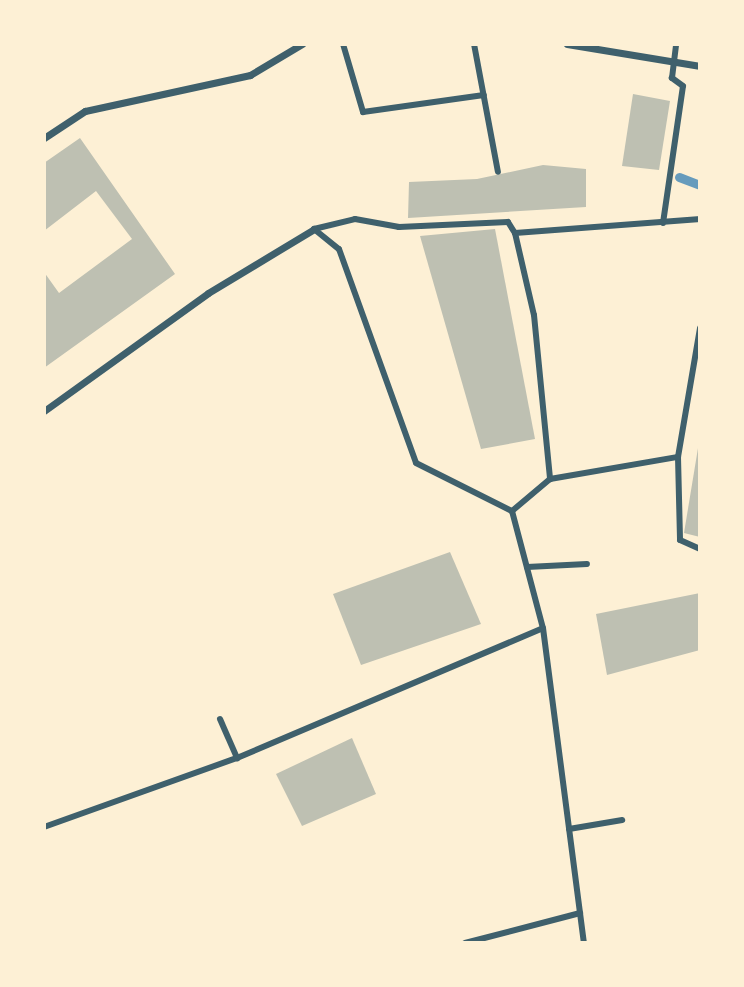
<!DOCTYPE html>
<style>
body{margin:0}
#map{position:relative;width:744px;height:987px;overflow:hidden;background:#fdf0d5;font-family:Helvetica,sans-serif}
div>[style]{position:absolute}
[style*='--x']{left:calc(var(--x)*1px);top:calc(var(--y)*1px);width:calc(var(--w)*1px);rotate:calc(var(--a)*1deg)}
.stream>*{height:9px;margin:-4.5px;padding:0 4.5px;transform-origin:4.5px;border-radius:4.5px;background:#669bbc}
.building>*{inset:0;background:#bec0b2}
.pedestrian>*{height:6px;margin:-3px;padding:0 3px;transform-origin:3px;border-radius:3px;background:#3f606c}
.minor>*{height:7px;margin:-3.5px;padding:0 3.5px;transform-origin:3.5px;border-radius:3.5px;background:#3f606c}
span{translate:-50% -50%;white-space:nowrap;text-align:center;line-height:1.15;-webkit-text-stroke:7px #fdf0d5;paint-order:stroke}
.frame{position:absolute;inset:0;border:46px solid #fdf0d5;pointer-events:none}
</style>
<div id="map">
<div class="stream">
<div style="--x:679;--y:177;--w:22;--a:21"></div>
</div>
<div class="building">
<div style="clip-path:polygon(633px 94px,670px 101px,659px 170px,622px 166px)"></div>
<div style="clip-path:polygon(80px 138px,175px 274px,44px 368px,44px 272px,59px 293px,132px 239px,96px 191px,44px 231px,44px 163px)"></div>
<div style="clip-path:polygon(543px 165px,586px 169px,586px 207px,408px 218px,409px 182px,477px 179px)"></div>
<div style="clip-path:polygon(495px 229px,535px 439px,481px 449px,420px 236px)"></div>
<div style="clip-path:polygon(700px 436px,700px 537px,684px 533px)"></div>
<div style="clip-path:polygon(450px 552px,481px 624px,361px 665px,333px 594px)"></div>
<div style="clip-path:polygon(700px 593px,700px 650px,607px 675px,596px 614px)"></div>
<div style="clip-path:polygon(352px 738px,376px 794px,302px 826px,276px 774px)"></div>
</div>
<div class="pedestrian">
<div style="--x:343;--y:44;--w:71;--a:73.6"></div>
<div style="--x:363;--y:112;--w:122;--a:-8"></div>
<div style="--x:474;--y:44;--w:130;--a:79.4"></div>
<div style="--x:663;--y:223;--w:138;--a:-81.7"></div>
<div style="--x:683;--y:86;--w:14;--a:-144"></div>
<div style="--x:672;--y:78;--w:34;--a:-83"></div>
<div style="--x:314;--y:229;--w:42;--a:-13.7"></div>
<div style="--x:355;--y:219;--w:45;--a:10.3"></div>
<div style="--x:399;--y:227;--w:109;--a:-2.6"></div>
<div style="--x:508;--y:222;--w:13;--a:58"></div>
<div style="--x:515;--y:233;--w:84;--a:77"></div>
<div style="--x:534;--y:315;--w:165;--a:84.4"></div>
<div style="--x:550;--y:479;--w:50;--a:139.9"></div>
<div style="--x:512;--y:511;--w:121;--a:75.2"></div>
<div style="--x:543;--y:628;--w:318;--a:82.6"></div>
<div style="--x:314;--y:229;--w:32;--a:39"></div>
<div style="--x:339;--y:249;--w:227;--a:70.2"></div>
<div style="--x:416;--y:463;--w:107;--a:26.6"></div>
<div style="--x:515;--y:233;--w:186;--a:-4.3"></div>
<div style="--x:678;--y:457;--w:83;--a:88.6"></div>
<div style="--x:680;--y:540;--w:22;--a:24"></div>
<div style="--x:550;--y:479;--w:130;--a:-9.8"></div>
<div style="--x:678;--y:457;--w:131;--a:-80.3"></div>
<div style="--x:527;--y:567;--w:60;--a:-2.9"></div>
<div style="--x:220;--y:719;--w:43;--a:66.4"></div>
<div style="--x:44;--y:827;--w:205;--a:-19.7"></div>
<div style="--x:237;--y:758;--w:332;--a:-23"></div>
<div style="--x:569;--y:829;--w:54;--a:-9.6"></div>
<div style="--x:465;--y:943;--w:119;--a:-14.6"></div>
</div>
<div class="minor">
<div style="--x:567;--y:44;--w:135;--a:9.4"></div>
<div style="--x:44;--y:138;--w:49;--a:-33.4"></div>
<div style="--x:85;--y:111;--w:169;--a:-12.3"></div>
<div style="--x:250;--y:75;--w:61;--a:-30.8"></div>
<div style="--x:44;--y:411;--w:202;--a:-35.7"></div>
<div style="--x:208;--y:293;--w:124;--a:-31.1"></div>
</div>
<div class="frame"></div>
</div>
